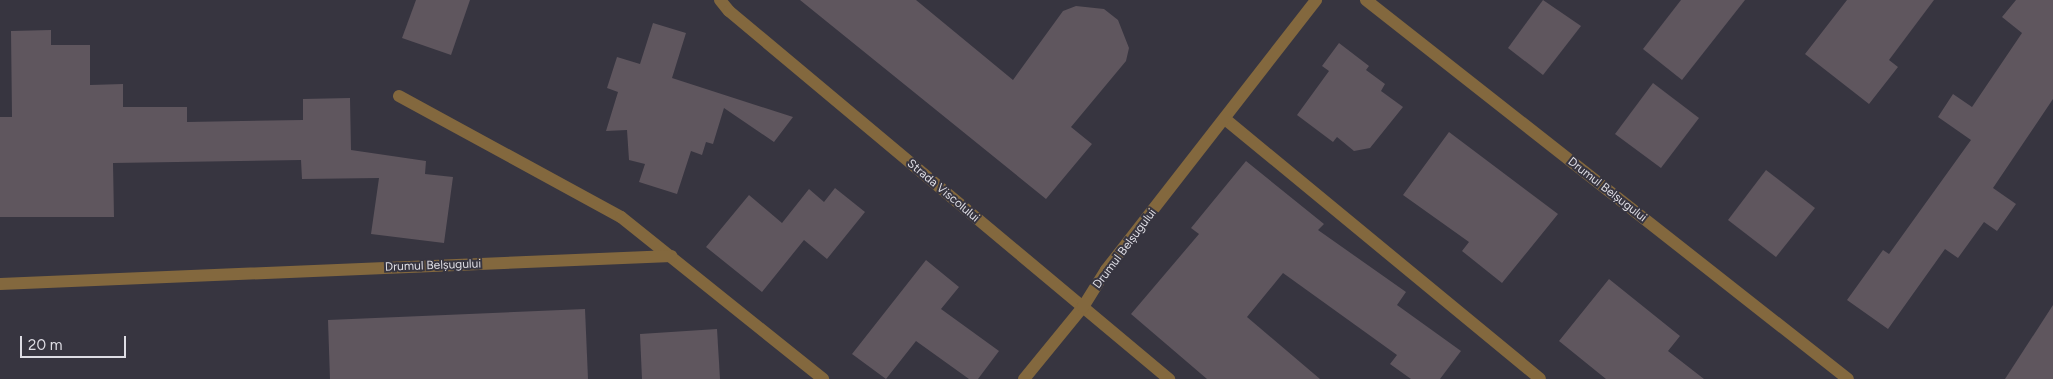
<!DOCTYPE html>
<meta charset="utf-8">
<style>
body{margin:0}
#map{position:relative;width:2053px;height:379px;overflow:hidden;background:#373540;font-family:Figtree,sans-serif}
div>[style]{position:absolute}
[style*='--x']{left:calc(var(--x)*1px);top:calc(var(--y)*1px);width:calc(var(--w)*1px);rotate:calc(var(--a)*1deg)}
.building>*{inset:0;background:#5f565e}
.minor>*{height:12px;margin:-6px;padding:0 6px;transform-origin:6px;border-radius:6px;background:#83683e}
span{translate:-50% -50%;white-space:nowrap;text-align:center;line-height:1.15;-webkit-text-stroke:4px #373540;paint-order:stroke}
.street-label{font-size:12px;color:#dedde4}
.scale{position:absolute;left:20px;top:336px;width:106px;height:22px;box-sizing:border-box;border:2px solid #dedde4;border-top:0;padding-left:6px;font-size:15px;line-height:18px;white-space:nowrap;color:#dedde4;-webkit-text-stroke:4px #373540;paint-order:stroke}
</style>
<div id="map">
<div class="building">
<div style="clip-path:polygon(416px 0,470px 0,451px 55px,402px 38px)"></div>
<div style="clip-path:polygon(800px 0,916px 0,1013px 80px,1063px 11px,1076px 6px,1104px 9px,1118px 20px,1129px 48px,1126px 61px,1071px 127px,1092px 144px,1046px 199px)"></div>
<div style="clip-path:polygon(1543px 0,1581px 26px,1543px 75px,1508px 48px)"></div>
<div style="clip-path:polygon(1681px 0,1745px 0,1682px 80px,1643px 49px)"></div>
<div style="clip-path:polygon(1847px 0,1934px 0,1889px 60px,1898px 67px,1869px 104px,1805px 54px)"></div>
<div style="clip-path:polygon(2016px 0,2053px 0,2053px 99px,1993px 188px,2016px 204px,1997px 231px,1984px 222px,1958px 258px,1945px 249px,1888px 329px,1847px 300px,1883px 250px,1889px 254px,1971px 140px,1938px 117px,1953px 94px,1972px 107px,2022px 33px,2002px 17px)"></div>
<div style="clip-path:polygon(653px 23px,686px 33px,672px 78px,793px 117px,774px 142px,724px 108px,713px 144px,706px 142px,702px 155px,691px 151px,677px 194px,639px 182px,645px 164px,629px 160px,627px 130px,606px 131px,618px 92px,607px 88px,617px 57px,640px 64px)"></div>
<div style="clip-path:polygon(51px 30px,51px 45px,90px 45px,90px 85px,123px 84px,123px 107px,187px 107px,187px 122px,303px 120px,303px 99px,350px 98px,351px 150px,426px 161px,425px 174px,453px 177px,444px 243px,371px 234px,379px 178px,302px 179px,301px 160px,113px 163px,114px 217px,0 217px,0 117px,12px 117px,11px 31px)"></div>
<div style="clip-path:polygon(1339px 43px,1369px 66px,1366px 70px,1385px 84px,1381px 91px,1403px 107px,1370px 148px,1354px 151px,1337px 137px,1333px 142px,1297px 115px,1329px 71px,1322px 66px)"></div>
<div style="clip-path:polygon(1653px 83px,1699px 118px,1661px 168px,1615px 134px)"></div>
<div style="clip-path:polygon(1449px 132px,1558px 214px,1502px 283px,1462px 251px,1469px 242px,1403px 195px)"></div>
<div style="clip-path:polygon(1246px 161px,1324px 224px,1318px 230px,1406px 292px,1397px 305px,1461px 351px,1440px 379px,1411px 379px,1390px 364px,1397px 355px,1283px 273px,1247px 317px,1320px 379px,1207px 379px,1131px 314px,1199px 234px,1191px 228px)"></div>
<div style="clip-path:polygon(1766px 170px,1815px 208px,1776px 257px,1728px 220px)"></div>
<div style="clip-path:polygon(835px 188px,865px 212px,827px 259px,804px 240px,762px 292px,706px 247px,749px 195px,782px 223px,809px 189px,824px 202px)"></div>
<div style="clip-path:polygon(926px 260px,959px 287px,941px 309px,999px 351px,978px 379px,969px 379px,916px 341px,886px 379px,852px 354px)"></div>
<div style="clip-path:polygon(1609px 279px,1680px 336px,1668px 351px,1704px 379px,1606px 379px,1559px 341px)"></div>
<div style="clip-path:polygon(2053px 305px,2053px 379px,2005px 379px)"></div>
<div style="clip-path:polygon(585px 309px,588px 379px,330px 379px,328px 320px)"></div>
<div style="clip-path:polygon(717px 329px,720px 379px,642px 379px,640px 334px)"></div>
</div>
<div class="minor">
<div style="--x:720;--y:0;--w:14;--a:51"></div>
<div style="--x:729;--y:11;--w:574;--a:39.91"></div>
<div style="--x:1366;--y:0;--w:613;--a:38.18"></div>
<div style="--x:399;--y:96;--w:253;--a:28.6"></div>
<div style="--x:621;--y:217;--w:259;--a:38.7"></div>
<div style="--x:1225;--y:119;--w:408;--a:39.5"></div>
<div style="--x:0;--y:284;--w:672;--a:-2.39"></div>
<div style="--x:1024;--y:379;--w:93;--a:-50.7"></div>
<div style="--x:1083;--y:307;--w:44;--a:-58.1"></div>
<div style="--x:1106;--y:270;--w:342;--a:-52.1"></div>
</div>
<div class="street-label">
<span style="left:1607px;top:190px;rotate:38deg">Drumul Belșugului</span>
<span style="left:943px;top:191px;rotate:40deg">Strada Viscolului</span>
<span style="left:1125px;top:249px;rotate:-53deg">Drumul Belșugului</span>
<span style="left:433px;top:266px;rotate:-2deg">Drumul Belșugului</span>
</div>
<div class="scale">20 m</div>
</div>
